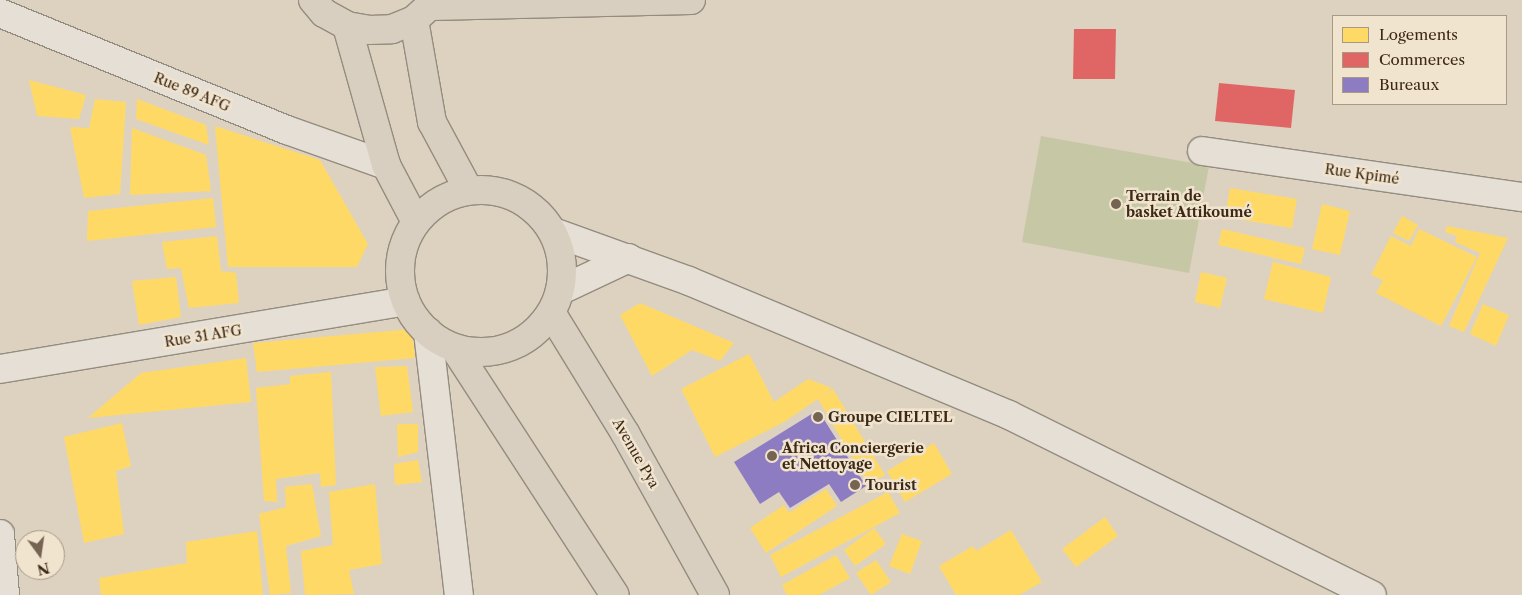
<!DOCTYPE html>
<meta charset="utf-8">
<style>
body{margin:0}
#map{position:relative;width:1522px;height:595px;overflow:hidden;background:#ddd2c0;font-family:"Libre Caslon Text",serif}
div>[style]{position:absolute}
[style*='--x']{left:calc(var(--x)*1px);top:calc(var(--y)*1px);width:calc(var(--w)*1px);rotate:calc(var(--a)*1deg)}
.green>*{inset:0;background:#c6c7a5}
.homes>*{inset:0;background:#ffd966}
.shops>*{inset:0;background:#e06666}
.offices>*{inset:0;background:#8e7cc3}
.roads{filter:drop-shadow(1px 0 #948c7f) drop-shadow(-1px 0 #948c7f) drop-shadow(0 1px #948c7f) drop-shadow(0 -1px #948c7f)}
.minor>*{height:28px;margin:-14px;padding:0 14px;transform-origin:14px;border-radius:14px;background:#e5dfd5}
.major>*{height:28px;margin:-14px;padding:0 14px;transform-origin:14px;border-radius:14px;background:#d8cfc1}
.major>.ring{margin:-14px;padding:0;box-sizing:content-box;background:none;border:28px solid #d8cfc1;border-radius:50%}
.highway>*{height:28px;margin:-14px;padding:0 14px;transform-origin:14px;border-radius:14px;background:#d8cfc1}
.dots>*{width:14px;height:14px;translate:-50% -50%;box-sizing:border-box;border:2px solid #f1e4ce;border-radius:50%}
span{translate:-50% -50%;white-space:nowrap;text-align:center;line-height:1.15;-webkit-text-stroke:5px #f1e4ce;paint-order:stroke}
.street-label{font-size:14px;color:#3b2815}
.poi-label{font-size:14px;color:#3b2815;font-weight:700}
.left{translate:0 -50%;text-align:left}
.legend{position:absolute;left:1332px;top:15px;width:175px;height:90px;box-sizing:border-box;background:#f1e4ce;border:1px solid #a89984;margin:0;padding:6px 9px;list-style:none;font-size:15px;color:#3b2815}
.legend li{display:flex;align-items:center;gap:10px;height:25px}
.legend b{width:25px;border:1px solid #a89984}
.north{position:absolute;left:15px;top:530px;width:50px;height:50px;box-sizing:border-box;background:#f1e4ce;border:1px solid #a89984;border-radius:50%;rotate:166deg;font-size:14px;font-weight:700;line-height:20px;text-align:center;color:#3b2815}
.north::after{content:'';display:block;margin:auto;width:18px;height:22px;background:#746451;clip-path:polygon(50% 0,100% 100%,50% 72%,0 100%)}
</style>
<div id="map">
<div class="green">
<div style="clip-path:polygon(1041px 136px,1209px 166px,1189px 273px,1022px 242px)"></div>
</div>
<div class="homes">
<div style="clip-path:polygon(29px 80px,86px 95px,79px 119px,37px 116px)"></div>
<div style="clip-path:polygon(95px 99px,126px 102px,120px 194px,84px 198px,70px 127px,89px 128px)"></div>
<div style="clip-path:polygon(137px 99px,206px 125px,209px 145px,136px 119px)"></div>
<div style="clip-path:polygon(215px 126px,320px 160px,368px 244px,357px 267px,228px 267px)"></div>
<div style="clip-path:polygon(132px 128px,206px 155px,211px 191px,130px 195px)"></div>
<div style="clip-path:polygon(1230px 188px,1297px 199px,1292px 228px,1225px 217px)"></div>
<div style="clip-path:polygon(213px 198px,216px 227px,87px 241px,88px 211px)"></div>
<div style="clip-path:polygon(1322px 204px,1350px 211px,1340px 255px,1312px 249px)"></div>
<div style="clip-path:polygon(1402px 216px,1418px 225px,1409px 241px,1393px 233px)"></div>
<div style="clip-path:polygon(1447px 226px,1508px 238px,1464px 332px,1449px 326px,1480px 253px,1455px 242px,1457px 236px,1445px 232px)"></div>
<div style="clip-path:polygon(1222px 229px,1305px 248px,1301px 264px,1218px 245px)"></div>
<div style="clip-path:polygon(1419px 229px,1477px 257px,1441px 326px,1376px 293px,1383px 280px,1371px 275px,1391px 236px,1411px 246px)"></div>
<div style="clip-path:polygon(217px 236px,221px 271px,236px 273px,239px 303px,189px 308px,181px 268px,167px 269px,162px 242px)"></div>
<div style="clip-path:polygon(1273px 262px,1331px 277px,1323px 313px,1264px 299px)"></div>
<div style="clip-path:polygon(1201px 272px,1227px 278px,1220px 308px,1195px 302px)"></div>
<div style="clip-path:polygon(176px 277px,181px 317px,139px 325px,132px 281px)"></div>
<div style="clip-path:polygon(640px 303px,734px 343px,720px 361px,692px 350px,652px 376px,620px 315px)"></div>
<div style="clip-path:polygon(1483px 304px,1509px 315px,1496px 346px,1470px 334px)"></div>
<div style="clip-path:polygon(412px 329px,415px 358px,257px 372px,253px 343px)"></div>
<div style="clip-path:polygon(749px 354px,774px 402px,808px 379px,832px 388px,823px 396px,833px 389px,885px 475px,868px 484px,818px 399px,784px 422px,715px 457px,681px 389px)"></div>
<div style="clip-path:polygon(246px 358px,251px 402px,88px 418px,141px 373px)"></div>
<div style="clip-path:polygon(407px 366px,413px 412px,381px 416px,375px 367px)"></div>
<div style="clip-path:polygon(331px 372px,336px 485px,321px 487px,320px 473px,276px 479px,277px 502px,264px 501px,256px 388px,290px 384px,290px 376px)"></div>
<div style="clip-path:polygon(122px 423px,131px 466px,116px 471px,124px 534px,84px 543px,64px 437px)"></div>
<div style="clip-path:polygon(397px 424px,418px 424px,418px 452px,398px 457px)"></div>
<div style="clip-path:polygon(934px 443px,952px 474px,905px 502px,887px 471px)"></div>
<div style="clip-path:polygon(418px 460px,422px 482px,395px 485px,394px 464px)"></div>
<div style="clip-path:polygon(312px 484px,321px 536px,286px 546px,291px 593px,270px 595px,259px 514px,286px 507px,285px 487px)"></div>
<div style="clip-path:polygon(375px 484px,382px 564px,349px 570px,354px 594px,305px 595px,301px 551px,333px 545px,329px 492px)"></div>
<div style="clip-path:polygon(826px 489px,837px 506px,766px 553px,750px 528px,784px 505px,789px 513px)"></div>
<div style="clip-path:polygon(888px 492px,900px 513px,781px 577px,770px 555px)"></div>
<div style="clip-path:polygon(1105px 517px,1118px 536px,1076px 567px,1062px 549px)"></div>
<div style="clip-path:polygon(874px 528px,886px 544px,855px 566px,844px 550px)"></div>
<div style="clip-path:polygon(1011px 530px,1042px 582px,1019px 595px,956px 595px,939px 566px,973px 546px,976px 551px)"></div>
<div style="clip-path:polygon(257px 531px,263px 595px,101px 595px,99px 578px,187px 563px,186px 542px)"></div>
<div style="clip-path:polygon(902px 534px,922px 541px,910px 574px,889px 566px)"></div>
<div style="clip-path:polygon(836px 555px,850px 578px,819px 595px,787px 595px,782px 585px)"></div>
<div style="clip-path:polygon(876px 560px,891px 582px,871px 595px,856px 573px)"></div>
</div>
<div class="shops">
<div style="clip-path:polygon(1074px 29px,1116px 29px,1115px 79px,1073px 79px)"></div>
<div style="clip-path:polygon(1219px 83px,1295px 90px,1291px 128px,1215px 121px)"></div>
</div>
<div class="offices">
<div style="clip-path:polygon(818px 410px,866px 486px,841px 502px,829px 484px,790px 508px,779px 492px,760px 504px,734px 462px)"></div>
</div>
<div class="roads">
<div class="minor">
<div style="--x:0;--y:13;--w:310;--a:22.2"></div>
<div style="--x:287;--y:130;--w:105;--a:19.5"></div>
<div style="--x:1202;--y:151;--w:323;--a:8.2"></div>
<div style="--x:553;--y:232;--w:145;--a:19.8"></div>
<div style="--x:689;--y:281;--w:347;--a:22.7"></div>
<div style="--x:1009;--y:415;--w:405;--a:26.4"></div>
<div style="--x:561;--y:290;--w:75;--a:-25.2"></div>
<div style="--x:428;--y:332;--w:265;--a:83.3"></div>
<div style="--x:0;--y:369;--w:411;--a:-9.5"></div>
<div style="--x:0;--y:534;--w:61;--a:85.3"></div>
</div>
<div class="major">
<div style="--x:414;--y:20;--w:104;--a:80"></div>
<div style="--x:432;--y:122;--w:76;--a:61.8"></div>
<div style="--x:347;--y:26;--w:144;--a:74.3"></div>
<div style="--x:386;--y:165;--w:64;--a:62.2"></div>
<div class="ring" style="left:400px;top:190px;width:134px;height:134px"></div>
<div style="--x:552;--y:314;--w:140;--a:58.5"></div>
<div style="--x:625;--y:433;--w:185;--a:60.9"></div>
<div style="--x:455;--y:349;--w:293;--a:57"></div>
</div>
<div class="highway">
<div style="--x:313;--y:0;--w:17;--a:50"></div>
<div style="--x:324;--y:13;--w:26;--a:29"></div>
<div style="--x:347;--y:26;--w:22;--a:10"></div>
<div style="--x:369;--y:30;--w:23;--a:-2"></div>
<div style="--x:392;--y:29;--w:24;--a:-22"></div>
<div style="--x:414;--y:20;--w:30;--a:-42"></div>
<div style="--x:432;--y:6;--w:259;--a:-1.3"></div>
</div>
</div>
<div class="dots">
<div style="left:1116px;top:204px;background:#746451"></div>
<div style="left:818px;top:417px;background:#746451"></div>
<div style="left:772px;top:456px;background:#746451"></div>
<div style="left:855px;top:485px;background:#746451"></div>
</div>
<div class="street-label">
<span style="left:192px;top:92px;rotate:22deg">Rue 89 AFG</span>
<span style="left:1362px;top:174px;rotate:8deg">Rue Kpimé</span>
<span style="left:203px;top:336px;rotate:-9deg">Rue 31 AFG</span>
<span style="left:636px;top:453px;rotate:60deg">Avenue Pya</span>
</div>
<div class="poi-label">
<span class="left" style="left:1126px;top:204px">Terrain de<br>basket Attikoumé</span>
<span class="left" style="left:828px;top:417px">Groupe CIELTEL</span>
<span class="left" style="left:782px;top:456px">Africa Conciergerie<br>et Nettoyage</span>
<span class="left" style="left:865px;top:485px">Tourist</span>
</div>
<ul class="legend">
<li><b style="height:14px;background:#ffd966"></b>Logements</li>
<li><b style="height:14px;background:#e06666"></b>Commerces</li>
<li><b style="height:14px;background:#8e7cc3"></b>Bureaux</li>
</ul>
<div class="north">N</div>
</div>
